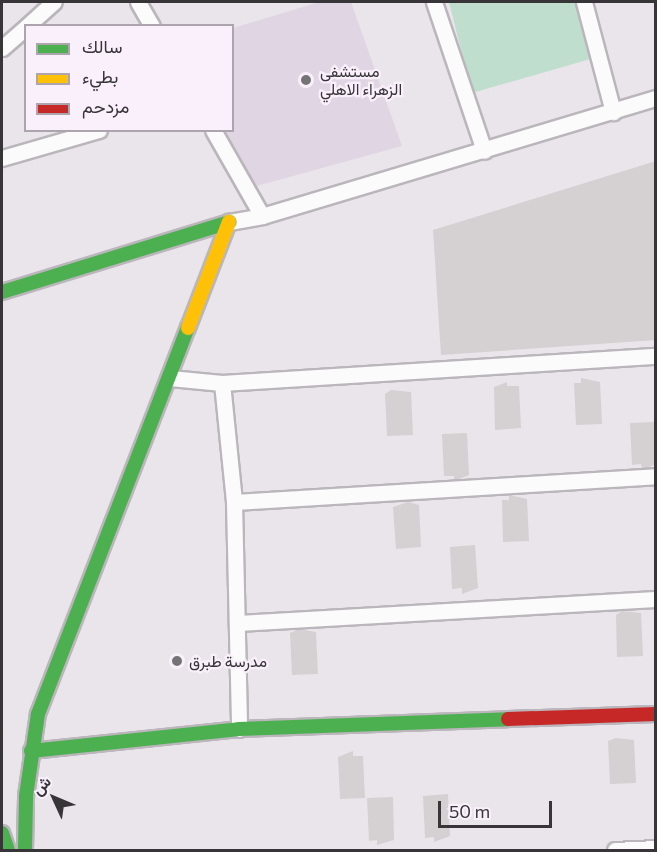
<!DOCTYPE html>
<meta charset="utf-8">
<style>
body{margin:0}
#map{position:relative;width:657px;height:852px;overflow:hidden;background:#eae5eb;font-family:Commissioner,Vazirmatn,sans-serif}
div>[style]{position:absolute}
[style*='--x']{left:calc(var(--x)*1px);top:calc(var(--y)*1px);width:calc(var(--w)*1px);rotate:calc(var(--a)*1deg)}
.built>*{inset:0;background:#e0d6e3}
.green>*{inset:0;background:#bfdece}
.building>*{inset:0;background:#d5d0d1}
.roads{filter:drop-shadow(2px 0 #bab6bb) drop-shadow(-2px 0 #bab6bb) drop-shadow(0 2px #bab6bb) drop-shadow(0 -2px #bab6bb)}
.street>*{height:15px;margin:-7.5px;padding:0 7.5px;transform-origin:7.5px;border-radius:7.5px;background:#fcfbfc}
.fast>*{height:14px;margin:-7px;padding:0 7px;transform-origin:7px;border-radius:7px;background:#4caf50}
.slow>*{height:14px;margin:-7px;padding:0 7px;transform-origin:7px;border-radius:7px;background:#ffc107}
.jam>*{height:14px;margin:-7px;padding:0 7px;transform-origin:7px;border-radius:7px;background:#c62828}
.dots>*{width:16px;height:16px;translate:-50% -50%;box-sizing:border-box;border:3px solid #f9f0fb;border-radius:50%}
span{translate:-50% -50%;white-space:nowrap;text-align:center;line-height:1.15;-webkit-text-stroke:4.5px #f9f0fb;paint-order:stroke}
.poi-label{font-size:16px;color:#383539}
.left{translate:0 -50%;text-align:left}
.frame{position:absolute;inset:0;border:3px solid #383539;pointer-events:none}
.legend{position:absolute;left:24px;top:24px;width:210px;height:108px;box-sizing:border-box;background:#f9f0fb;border:2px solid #aca5ad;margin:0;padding:8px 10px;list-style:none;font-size:18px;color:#383539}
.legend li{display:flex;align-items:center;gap:12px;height:30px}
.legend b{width:30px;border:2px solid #aca5ad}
.north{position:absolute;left:24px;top:768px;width:60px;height:60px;-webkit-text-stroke:4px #f9f0fb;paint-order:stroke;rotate:314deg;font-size:16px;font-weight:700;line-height:24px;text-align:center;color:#383539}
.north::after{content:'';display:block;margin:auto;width:21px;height:27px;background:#383539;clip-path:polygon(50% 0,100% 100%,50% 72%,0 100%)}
.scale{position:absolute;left:438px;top:801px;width:114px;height:27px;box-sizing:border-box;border:3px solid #383539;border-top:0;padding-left:8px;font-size:18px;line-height:21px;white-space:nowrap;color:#383539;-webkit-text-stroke:4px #f9f0fb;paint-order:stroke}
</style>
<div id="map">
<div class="built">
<div style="clip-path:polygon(319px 2px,351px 2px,402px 146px,253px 187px,222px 131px,232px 130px,233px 28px)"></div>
</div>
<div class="green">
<div style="clip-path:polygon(449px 2px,578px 2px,594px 58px,472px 93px)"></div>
</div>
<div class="building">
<div style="clip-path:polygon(656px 161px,656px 340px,441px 355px,433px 230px)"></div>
<div style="clip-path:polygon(581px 378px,600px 382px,602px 424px,576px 425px,574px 383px,581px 383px)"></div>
<div style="clip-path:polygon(507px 382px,507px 386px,519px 386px,521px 428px,495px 430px,494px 387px)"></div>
<div style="clip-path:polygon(391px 390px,411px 392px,413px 435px,387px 436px,385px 394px)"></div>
<div style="clip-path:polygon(655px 422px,656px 464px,642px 470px,641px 464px,632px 465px,630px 423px)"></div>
<div style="clip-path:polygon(467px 433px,469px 475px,454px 481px,454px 476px,444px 476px,442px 434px)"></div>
<div style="clip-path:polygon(509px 495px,527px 499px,529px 541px,503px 542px,502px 500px,509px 500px)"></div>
<div style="clip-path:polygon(408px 502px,419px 505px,421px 547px,396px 549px,393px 507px)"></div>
<div style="clip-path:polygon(475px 545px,478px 588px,462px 594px,462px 588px,452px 589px,450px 547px)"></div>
<div style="clip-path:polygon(622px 611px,641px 613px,643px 656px,617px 657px,616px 615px)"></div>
<div style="clip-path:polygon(299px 629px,316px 632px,318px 674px,292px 675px,290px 633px)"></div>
<div style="clip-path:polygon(616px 738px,634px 740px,636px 783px,610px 784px,608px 741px)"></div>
<div style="clip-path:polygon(353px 751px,353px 756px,363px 756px,365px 798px,340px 799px,338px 757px)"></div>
<div style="clip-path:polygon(448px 794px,450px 836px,434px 842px,434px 837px,425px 838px,423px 796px)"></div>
<div style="clip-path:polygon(393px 797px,394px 840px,377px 845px,377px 840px,369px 841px,367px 798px)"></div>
</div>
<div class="roads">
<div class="street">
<div style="--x:138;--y:2;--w:28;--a:60"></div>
<div style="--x:434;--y:2;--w:157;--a:71.4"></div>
<div style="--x:584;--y:2;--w:114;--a:75.2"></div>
<div style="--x:27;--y:26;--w:36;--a:-42"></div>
<div style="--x:2;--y:48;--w:32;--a:-41"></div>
<div style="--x:213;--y:130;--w:99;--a:60.3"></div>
<div style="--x:2;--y:158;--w:101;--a:-16.1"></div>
<div style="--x:229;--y:222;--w:34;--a:-10"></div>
<div style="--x:262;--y:216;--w:411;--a:-16.7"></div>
<div style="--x:170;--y:378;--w:52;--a:5.5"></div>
<div style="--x:222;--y:383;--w:435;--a:-3.6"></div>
<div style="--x:222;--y:383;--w:120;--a:84.2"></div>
<div style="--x:234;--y:502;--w:227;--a:88.7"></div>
<div style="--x:234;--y:502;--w:423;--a:-3.5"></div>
<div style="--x:237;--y:623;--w:420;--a:-3.3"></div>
<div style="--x:615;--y:850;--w:41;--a:-2.8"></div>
</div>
<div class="fast">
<div style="--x:2;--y:292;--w:238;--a:-17.1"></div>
<div style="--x:31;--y:751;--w:209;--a:-6"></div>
<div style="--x:239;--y:729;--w:269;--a:-2.1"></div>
<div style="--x:2;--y:833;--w:18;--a:71"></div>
<div style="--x:25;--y:850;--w:54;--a:-88.9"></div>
<div style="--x:26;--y:796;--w:83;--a:-81.7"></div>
<div style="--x:38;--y:714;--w:414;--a:-68.8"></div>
</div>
<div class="slow">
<div style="--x:188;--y:328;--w:114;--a:-68.9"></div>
</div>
<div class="jam">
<div style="--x:508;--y:719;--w:148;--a:-1.9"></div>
</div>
</div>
<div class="dots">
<div style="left:306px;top:80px;background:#767377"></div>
<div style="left:177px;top:661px;background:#767377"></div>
</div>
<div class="poi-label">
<span class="left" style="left:320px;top:80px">مستشفى<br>الزهراء الاهلي</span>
<span class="left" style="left:189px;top:661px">مدرسة طبرق</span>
</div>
<div class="frame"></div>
<ul class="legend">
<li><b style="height:8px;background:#4caf50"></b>سالك</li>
<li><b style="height:8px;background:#ffc107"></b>بطيء</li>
<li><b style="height:8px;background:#c62828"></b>مزدحم</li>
</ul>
<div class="north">ش</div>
<div class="scale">50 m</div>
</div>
